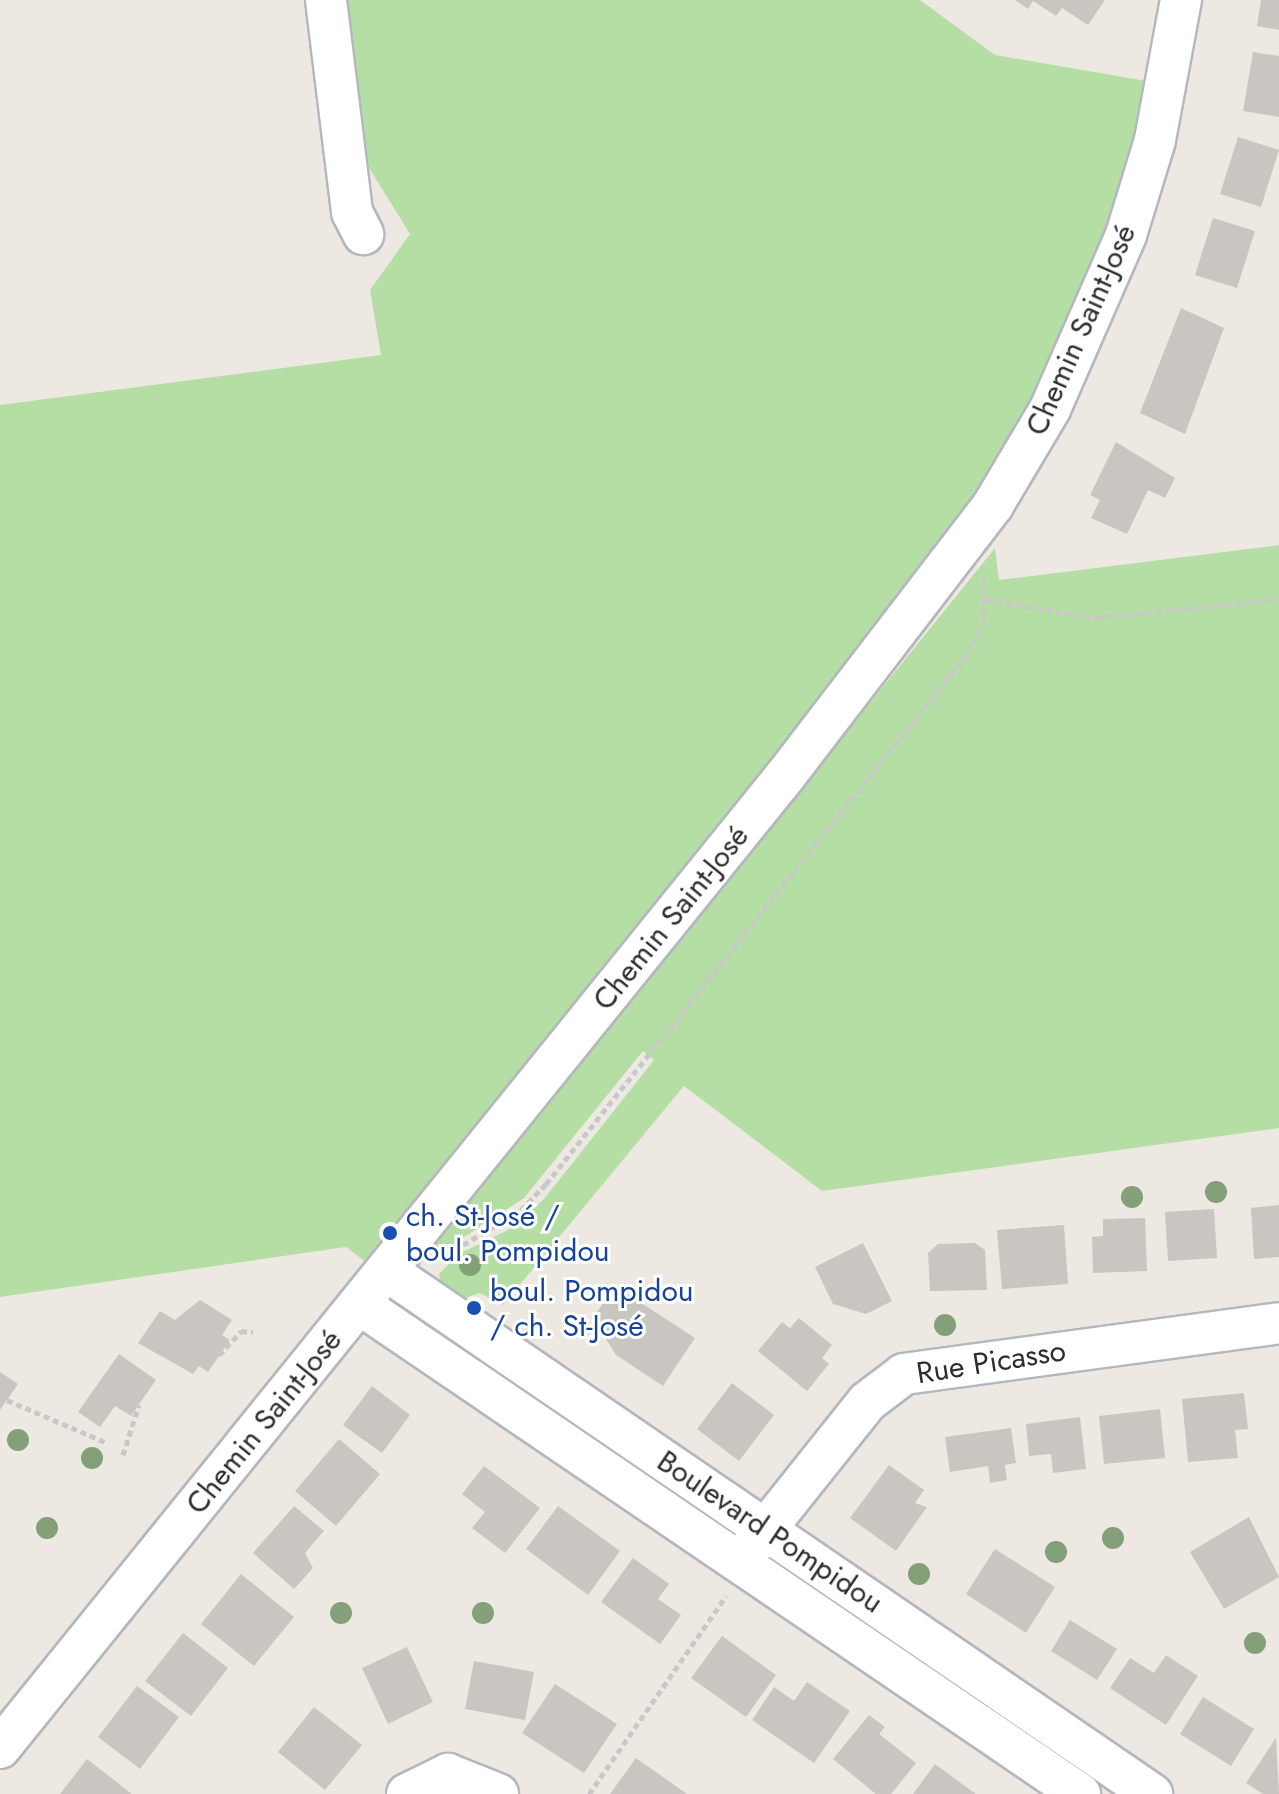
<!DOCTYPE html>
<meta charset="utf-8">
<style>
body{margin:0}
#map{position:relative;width:1279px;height:1794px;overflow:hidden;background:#ede9e2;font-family:Jost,sans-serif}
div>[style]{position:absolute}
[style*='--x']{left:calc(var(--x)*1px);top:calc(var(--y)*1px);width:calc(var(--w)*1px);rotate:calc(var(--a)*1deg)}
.green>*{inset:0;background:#b5dea4}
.building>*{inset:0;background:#c9c5c0}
.path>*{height:5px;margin-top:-2.5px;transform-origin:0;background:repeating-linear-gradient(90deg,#c8c8c8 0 6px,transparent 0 10px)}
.roads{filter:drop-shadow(2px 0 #b5b7bf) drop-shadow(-2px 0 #b5b7bf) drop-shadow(0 2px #b5b7bf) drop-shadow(0 -2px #b5b7bf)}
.minor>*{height:40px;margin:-20px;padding:0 20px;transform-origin:20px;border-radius:20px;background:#fff}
.trees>*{width:22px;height:22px;margin:-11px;border-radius:50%;background:#84a078}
.dots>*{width:22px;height:22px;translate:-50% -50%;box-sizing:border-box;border:4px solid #fff;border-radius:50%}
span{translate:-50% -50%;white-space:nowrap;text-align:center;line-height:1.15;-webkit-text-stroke:6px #fff;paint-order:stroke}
.street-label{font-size:30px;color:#2d2d2d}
.transit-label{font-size:30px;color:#164399}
.left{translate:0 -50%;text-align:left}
</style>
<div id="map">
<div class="green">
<div style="clip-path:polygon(345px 0,920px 0,995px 55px,1152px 82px,1127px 181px,1048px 375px,954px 529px,371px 1266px,346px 1247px,0 1297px,0 405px,381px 355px,370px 290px,410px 234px,366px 163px)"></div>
<div style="clip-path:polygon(1279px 545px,1279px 1128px,822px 1191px,684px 1086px,503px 1305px,480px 1293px,465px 1298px,441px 1283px,439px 1274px,459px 1254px,508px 1230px,544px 1199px,654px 1060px,643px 1051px,524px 1198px,438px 1254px,430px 1248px,995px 548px,999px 580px)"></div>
</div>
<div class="building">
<div style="clip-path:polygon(1015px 0,1105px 0,1088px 25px,1062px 8px,1056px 16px,1033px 1px,1028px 9px)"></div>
<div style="clip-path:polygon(1261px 0,1279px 0,1279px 30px,1257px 26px)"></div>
<div style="clip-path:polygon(1253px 52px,1279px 56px,1279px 117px,1243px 111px)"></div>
<div style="clip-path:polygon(1238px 137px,1279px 150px,1261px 207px,1220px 194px)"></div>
<div style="clip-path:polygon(1213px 218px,1255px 231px,1237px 288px,1195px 275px)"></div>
<div style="clip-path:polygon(1181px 308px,1224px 328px,1185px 434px,1140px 413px)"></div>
<div style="clip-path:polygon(1116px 442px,1175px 478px,1165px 498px,1148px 490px,1127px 534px,1091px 518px,1100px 500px,1090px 495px)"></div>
<div style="clip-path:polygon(1279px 1205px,1279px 1257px,1254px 1259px,1251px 1208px)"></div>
<div style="clip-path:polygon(1214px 1209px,1217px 1258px,1168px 1261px,1165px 1212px)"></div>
<div style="clip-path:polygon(1145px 1218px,1147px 1271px,1093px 1273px,1092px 1237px,1103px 1236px,1103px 1219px)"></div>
<div style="clip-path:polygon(1064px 1225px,1068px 1284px,1002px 1289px,997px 1230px)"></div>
<div style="clip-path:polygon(863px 1243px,892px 1301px,866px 1314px,833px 1304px,815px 1267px)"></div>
<div style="clip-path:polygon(975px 1243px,985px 1250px,987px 1290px,930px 1291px,928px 1253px,938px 1244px)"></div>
<div style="clip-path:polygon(615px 1286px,695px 1338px,663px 1386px,616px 1355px,593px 1318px)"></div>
<div style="clip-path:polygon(200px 1300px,232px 1320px,222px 1335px,230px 1340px,208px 1372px,199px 1366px,193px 1374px,138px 1343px,160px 1311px,175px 1320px)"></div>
<div style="clip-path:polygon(799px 1318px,832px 1345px,822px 1358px,829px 1364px,807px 1391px,758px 1351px,782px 1322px,790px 1328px)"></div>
<div style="clip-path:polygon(119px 1354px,156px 1380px,131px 1416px,115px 1406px,100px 1427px,78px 1412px)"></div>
<div style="clip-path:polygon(0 1372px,18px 1384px,0 1410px)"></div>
<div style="clip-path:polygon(732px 1383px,774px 1415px,739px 1461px,697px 1429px)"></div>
<div style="clip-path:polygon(372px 1386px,410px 1415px,382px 1453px,343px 1425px)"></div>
<div style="clip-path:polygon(1244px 1393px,1248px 1429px,1235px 1430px,1238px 1458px,1188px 1462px,1182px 1399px)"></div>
<div style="clip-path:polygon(1160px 1409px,1165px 1458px,1104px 1464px,1099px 1416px)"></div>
<div style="clip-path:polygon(1080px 1417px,1086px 1469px,1053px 1473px,1051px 1454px,1029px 1456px,1026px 1424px)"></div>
<div style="clip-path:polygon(1011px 1428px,1016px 1463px,1005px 1465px,1007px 1480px,990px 1483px,988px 1466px,950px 1472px,945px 1437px)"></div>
<div style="clip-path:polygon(339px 1439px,380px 1474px,336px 1526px,295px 1491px)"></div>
<div style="clip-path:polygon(889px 1465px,924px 1490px,915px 1503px,927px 1507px,896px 1551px,850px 1518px)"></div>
<div style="clip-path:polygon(484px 1466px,540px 1508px,505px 1553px,472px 1528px,485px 1512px,462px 1494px)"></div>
<div style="clip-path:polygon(294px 1506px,324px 1531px,305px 1553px,313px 1568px,294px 1589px,253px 1553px)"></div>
<div style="clip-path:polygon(558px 1506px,620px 1551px,588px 1595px,526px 1549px)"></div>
<div style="clip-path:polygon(1249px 1517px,1279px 1577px,1224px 1609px,1190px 1552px)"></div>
<div style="clip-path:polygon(995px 1549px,1055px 1587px,1026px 1633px,966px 1594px)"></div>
<div style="clip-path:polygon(633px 1558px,669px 1584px,658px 1599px,681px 1615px,660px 1644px,601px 1602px)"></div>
<div style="clip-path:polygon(241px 1574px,294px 1617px,254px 1666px,201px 1624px)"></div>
<div style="clip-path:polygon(1070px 1620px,1117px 1649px,1097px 1680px,1051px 1651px)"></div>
<div style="clip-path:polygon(183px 1633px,228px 1668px,191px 1716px,145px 1681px)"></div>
<div style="clip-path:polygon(722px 1636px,776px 1675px,746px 1717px,691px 1678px)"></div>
<div style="clip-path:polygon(407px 1647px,433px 1702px,388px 1724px,362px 1668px)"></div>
<div style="clip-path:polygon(1166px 1655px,1198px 1676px,1166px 1725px,1110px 1688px,1130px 1658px,1154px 1673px)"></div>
<div style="clip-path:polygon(474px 1661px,534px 1672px,525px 1720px,465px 1709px)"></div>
<div style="clip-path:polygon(807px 1682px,850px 1711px,814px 1763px,752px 1720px,774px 1687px,794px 1701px)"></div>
<div style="clip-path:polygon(555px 1684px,617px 1724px,584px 1773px,522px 1733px)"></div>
<div style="clip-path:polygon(137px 1686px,179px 1717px,140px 1769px,98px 1737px)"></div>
<div style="clip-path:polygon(1203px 1697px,1254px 1729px,1231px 1766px,1180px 1734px)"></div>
<div style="clip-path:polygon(314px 1707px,362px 1745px,325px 1790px,278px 1752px)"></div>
<div style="clip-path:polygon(869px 1715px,885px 1727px,879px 1734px,916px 1763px,891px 1794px,876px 1794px,833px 1759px)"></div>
<div style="clip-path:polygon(1276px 1738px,1279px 1794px,1263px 1794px,1246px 1783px)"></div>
<div style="clip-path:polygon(636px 1758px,687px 1794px,610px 1794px)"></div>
<div style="clip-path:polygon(87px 1759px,132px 1794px,60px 1794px)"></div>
<div style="clip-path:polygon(935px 1764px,962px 1784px,976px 1794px,913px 1794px)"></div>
</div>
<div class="path">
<div style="--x:987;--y:599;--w:111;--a:9.9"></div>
<div style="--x:1096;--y:618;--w:184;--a:-5.9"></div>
<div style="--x:446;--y:1255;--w:87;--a:-31"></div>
<div style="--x:521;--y:1210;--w:36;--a:-46"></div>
<div style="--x:546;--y:1184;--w:670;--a:-51.54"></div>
<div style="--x:963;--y:659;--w:41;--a:-59"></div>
<div style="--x:984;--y:624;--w:50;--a:-90"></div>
<div style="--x:219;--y:1355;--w:33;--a:-47"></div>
<div style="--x:241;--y:1331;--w:12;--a:5"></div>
<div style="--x:7;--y:1400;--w:107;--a:23.2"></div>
<div style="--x:123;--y:1455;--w:53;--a:-72.6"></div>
<div style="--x:589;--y:1794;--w:241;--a:-55.3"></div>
</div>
<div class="roads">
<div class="minor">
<div style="--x:326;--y:0;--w:214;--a:83"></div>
<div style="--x:352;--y:212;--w:25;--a:63"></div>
<div style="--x:387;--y:1271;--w:927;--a:34.36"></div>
<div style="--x:359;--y:1304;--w:872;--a:34.2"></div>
<div style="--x:749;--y:1550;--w:189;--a:-51.4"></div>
<div style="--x:867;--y:1402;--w:46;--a:-37.1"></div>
<div style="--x:904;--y:1374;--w:378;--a:-7.7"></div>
<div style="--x:0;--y:1748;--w:1251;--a:-51.07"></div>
<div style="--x:786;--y:775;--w:340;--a:-52.5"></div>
<div style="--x:993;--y:505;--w:112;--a:-59.3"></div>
<div style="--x:1050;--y:409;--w:190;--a:-66.4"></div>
<div style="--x:1126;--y:235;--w:99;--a:-73"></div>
<div style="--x:1155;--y:140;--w:142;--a:-79.5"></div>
<div style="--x:407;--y:1794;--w:46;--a:-26"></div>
<div style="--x:448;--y:1774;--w:54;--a:21.8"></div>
</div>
</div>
<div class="trees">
<div style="left:1216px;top:1192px"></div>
<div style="left:1132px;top:1197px"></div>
<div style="left:470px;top:1265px"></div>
<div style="left:945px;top:1325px"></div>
<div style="left:18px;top:1440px"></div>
<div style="left:92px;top:1458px"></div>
<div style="left:47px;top:1528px"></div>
<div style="left:1113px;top:1538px"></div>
<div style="left:1056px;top:1552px"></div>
<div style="left:919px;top:1574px"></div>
<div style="left:341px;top:1613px"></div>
<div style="left:483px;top:1613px"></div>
<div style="left:1255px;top:1643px"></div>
</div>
<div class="dots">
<div style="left:390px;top:1233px;background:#1a4fb4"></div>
<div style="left:474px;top:1308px;background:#1a4fb4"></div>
</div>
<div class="street-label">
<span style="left:1081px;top:330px;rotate:-66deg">Chemin Saint-José</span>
<span style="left:671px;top:918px;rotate:-51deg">Chemin Saint-José</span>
<span style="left:991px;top:1362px;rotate:-9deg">Rue Picasso</span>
<span style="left:264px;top:1422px;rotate:-51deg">Chemin Saint-José</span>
<span style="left:770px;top:1532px;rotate:34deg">Boulevard Pompidou</span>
</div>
<div class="transit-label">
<span class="left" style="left:406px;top:1233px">ch. St-José /<br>boul. Pompidou</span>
<span class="left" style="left:490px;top:1308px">boul. Pompidou<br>/ ch. St-José</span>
</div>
</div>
